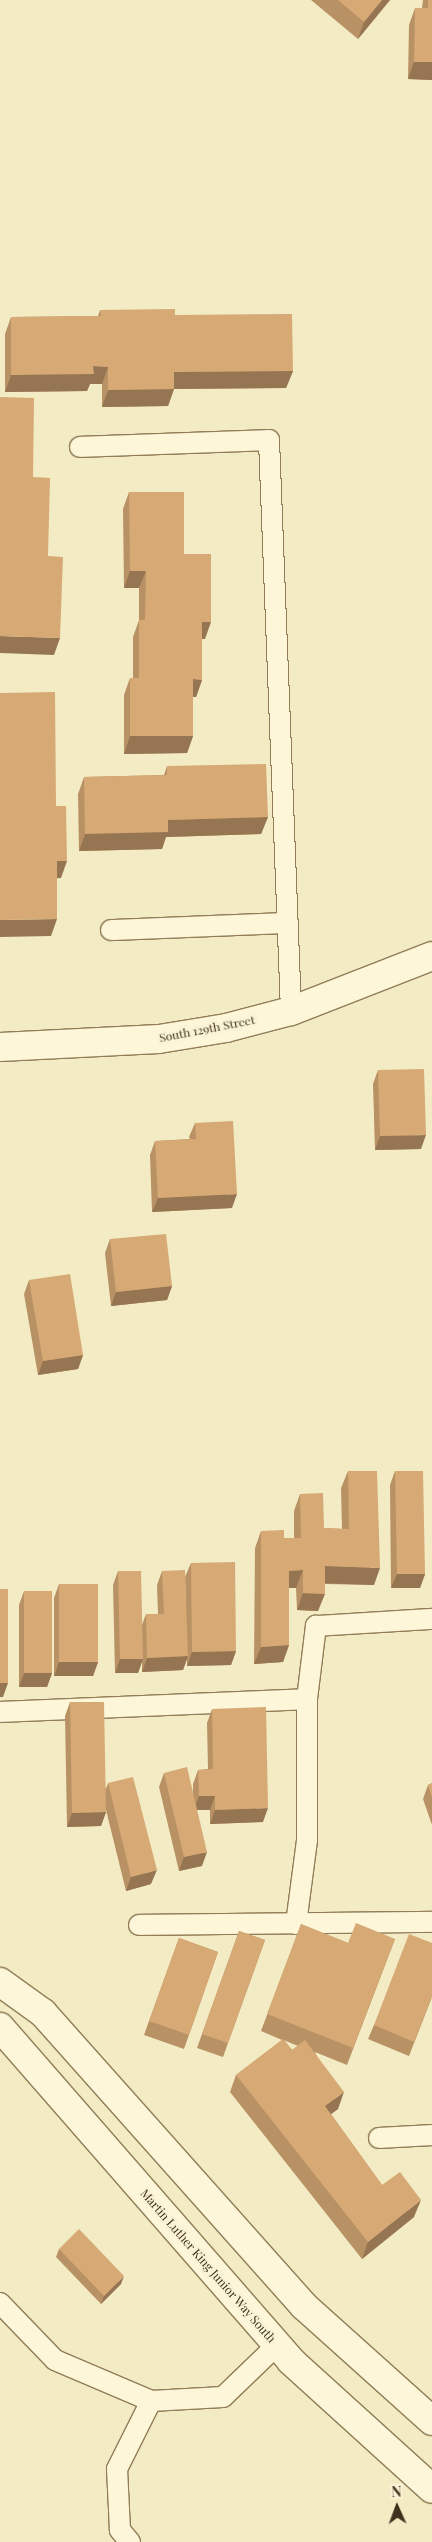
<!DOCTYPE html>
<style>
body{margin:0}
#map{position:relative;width:432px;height:2542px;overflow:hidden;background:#f3ebc4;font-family:"Playfair Display",serif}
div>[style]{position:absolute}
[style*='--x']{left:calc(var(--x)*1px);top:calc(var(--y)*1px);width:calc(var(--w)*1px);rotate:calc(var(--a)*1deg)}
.roads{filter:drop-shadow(1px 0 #917d57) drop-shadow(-1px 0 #917d57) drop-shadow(0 1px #917d57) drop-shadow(0 -1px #917d57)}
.service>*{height:20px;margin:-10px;padding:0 10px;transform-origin:10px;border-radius:10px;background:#fdf6d9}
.tertiary>*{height:28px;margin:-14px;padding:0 14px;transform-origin:14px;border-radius:14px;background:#fdf6d9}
.secondary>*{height:28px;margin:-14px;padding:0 14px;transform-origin:14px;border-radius:14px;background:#fdf6d9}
.wall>*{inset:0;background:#b89165}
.shaded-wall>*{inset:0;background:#967652}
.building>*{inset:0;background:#d6a975}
span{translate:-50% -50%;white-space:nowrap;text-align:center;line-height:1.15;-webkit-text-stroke:5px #faf3d5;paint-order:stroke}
.street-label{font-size:12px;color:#3f311d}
.north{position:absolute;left:372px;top:2482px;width:50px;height:50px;-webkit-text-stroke:4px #faf3d5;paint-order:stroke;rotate:358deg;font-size:14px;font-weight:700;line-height:20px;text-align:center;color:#3f311d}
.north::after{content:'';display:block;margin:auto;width:18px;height:22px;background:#3f311d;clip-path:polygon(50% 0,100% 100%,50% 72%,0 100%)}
</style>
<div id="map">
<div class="roads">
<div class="service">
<div style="--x:80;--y:447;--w:189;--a:-2.1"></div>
<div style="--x:269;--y:440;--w:571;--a:87.79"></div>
<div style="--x:111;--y:930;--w:177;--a:-2.3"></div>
<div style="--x:0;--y:1712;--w:307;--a:-2.4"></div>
<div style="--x:296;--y:1924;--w:85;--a:-82.5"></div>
<div style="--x:307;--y:1840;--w:141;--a:-90"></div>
<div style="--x:307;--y:1699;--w:74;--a:-83"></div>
<div style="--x:316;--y:1626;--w:116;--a:-3.5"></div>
<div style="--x:139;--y:1925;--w:293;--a:-0.6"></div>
<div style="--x:379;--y:2138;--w:53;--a:-3.2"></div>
<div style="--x:0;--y:2303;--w:79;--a:46"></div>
<div style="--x:55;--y:2360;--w:104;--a:23.1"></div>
<div style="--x:151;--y:2401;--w:72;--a:-3.2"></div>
<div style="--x:223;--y:2397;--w:75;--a:-43.9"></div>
<div style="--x:130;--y:2542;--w:16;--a:-130"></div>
<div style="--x:120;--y:2530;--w:61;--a:-92.8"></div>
<div style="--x:117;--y:2469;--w:76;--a:-63.4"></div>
</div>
<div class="tertiary">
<div style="--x:0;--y:1047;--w:159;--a:-2.9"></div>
<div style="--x:159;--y:1039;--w:68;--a:-9.3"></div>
<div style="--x:226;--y:1028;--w:67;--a:-14.7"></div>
<div style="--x:291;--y:1011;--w:151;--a:-21.3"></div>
</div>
<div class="secondary">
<div style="--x:0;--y:1982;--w:53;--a:35.8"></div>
<div style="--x:43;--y:2013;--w:392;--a:48.3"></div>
<div style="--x:304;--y:2306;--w:172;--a:41.9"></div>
<div style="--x:0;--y:2027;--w:443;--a:48.9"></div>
<div style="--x:291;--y:2361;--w:190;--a:42.2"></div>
</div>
</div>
<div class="wall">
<div style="clip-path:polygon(311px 0,390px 0,358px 39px)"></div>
<div style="clip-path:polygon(423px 0,432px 0,432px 80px,408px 79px,409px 25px,415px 8px,422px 8px)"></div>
<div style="clip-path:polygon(100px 310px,175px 315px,293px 371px,286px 388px,174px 389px,168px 406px,102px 407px,102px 384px,90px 384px,87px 391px,5px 392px,5px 334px,11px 317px,98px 316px)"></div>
<div style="clip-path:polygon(129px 492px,184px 554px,205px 639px,202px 639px,202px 680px,196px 697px,193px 697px,193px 736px,187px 753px,124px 754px,124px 695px,130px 678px,133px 678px,133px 637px,139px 620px,139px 588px,124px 588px,123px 509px)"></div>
<div style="clip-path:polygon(167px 766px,268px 817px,261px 834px,166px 837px,162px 849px,79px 851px,78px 794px,84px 777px,164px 775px)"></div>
<div style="clip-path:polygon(378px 1070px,421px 1149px,375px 1150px,373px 1084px)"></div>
<div style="clip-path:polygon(195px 1123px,232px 1208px,152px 1212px,150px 1155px,155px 1141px,190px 1139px,189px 1137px)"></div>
<div style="clip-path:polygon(110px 1239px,172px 1286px,167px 1300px,111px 1306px,105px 1253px)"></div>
<div style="clip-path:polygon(29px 1280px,83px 1355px,78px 1369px,38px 1375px,24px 1294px)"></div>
<div style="clip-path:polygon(348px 1471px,374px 1585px,325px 1584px,318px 1611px,297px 1610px,296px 1588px,289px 1588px,289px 1645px,283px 1662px,254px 1664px,255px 1548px,261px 1531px,284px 1538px,294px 1538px,294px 1511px,300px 1494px,324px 1528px,342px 1529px,341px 1488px)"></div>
<div style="clip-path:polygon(395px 1471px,425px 1574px,420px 1588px,391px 1588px,390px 1485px)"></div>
<div style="clip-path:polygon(191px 1563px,236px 1651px,231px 1665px,187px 1666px,187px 1659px,183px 1670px,142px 1672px,142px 1661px,138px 1673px,115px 1673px,113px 1585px,118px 1571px,142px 1625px,146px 1614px,158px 1614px,157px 1585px,162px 1571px,186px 1604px,185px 1577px)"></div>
<div style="clip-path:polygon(59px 1584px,98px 1662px,93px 1676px,54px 1676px,54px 1598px)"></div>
<div style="clip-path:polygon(24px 1591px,52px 1673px,47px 1687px,19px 1687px,19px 1605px)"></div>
<div style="clip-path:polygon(70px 1702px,106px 1789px,108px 1783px,151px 1884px,126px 1891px,106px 1810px,106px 1812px,101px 1826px,67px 1827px,65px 1716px)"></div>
<div style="clip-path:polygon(212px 1709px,263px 1822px,210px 1824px,210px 1810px,197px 1810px,202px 1866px,179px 1871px,159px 1787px,164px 1773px,193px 1795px,193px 1784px,198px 1770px,208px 1769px,207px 1723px)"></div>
<div style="clip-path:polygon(432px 1783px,432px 1825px,423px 1799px,428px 1785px)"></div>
<div style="clip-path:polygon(evenodd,301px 1924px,348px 1943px,395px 1939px,347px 2065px,315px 2052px,338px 2109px,331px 2114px,382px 2185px,414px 2217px,362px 2259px,230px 2092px,236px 2075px,282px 2040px,261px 2031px,301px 1924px,284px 2040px,286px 2041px,298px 2046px,292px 2050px,284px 2040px)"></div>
<div style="clip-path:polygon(239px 1931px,265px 1940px,223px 2057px,197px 2048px)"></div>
<div style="clip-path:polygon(179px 1938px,218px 1952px,184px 2049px,144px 2035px)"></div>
<div style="clip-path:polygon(432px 1997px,409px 2056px,368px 2039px,374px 2025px)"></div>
<div style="clip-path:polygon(59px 2249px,121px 2284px,101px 2304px,56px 2257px)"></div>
</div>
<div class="shaded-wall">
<div style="clip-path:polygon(382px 0,390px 0,358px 39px,364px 22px)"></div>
<div style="clip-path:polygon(414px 62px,432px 62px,432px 80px,408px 79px)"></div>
<div style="clip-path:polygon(93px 366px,108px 367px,102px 384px,90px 384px,87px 391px,5px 392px,11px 375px)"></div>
<div style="clip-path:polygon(293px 371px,286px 388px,167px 389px,174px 372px)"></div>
<div style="clip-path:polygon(174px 389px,168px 406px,102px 407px,108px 390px)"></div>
<div style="clip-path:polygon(130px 571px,146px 571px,139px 588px,124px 588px)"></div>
<div style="clip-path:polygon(202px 622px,211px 622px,205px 639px,196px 639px)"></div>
<div style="clip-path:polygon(0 636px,60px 638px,54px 655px,0 653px)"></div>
<div style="clip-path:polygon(193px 679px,202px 680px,196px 697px,187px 696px)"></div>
<div style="clip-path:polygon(130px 736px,193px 736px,187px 753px,124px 754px)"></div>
<div style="clip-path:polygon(268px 817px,261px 834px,166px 837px,162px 849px,79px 851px,85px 834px,168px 820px)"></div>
<div style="clip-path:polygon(57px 861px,67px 861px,61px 878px,50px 879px)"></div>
<div style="clip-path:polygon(57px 919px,51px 936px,0 937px,0 920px)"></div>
<div style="clip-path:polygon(426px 1135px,421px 1149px,375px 1150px,380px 1136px)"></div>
<div style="clip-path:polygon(237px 1194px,232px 1208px,152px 1212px,158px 1198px)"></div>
<div style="clip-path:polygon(172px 1286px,167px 1300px,111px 1306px,116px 1292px)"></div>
<div style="clip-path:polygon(83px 1355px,78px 1369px,38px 1375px,43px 1361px)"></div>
<div style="clip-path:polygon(325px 1566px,380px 1568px,374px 1585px,318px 1583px)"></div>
<div style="clip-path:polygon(303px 1570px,296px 1588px,283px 1588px,289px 1571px)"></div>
<div style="clip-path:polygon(397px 1574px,425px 1574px,420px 1588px,391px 1588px)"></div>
<div style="clip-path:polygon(303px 1593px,325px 1594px,318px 1611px,297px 1610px)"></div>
<div style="clip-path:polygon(289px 1645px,283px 1662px,254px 1664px,261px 1647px)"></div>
<div style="clip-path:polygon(236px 1651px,231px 1665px,187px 1666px,192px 1652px)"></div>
<div style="clip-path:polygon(188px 1656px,183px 1670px,142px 1672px,147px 1658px)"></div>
<div style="clip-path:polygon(120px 1659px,143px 1659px,138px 1673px,115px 1673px)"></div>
<div style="clip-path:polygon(59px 1662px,98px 1662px,93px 1676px,54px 1676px)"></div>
<div style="clip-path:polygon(24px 1673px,52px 1673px,47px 1687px,19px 1687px)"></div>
<div style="clip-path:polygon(0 1683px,8px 1683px,3px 1697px,0 1697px)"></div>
<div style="clip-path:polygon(199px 1796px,215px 1796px,210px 1810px,194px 1810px)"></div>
<div style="clip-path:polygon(268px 1808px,263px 1822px,210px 1824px,215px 1810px)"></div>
<div style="clip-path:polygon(106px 1812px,101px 1826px,67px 1827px,72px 1813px)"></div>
<div style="clip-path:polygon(207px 1852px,202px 1866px,179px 1871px,184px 1857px)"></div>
<div style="clip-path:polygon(157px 1870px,151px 1884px,126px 1891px,131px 1877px)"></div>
<div style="clip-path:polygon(344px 2092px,338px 2109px,319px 2123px,325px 2106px)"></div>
<div style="clip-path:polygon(421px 2200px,414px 2217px,362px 2259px,368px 2242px)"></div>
<div style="clip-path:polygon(124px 2276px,121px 2284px,101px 2304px,104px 2296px)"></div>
</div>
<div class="building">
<div style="clip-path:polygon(338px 0,382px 0,364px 22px)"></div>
<div style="clip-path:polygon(428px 0,432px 0,432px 62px,414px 62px,415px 8px,428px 8px)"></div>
<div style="clip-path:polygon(175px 309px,175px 315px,292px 314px,293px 371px,174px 372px,174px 389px,108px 390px,108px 367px,93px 366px,94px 374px,11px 375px,11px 317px,101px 316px,100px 310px)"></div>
<div style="clip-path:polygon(0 397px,34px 398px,33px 477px,50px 478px,48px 556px,63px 557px,60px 638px,0 636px)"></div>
<div style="clip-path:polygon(129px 492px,184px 492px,184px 554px,211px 554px,211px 622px,202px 622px,202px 680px,193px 679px,193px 736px,130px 736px,130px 678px,139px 678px,139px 620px,145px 620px,146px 571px,130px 571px)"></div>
<div style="clip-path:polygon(55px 692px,56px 806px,66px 806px,67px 861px,57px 861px,57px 919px,0 920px,0 693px)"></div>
<div style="clip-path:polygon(266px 764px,268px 817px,168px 820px,168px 832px,85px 834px,84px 777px,167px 775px,167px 766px)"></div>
<div style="clip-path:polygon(424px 1069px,426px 1135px,380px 1136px,378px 1070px)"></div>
<div style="clip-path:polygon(233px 1121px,237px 1194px,158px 1198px,155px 1141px,196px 1139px,195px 1123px)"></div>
<div style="clip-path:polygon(166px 1234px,172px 1286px,116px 1292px,110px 1239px)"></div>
<div style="clip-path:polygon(70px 1274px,83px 1355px,43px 1361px,29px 1280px)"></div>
<div style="clip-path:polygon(348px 1471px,377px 1471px,380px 1568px,325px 1566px,325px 1594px,303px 1593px,303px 1570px,289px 1571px,289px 1645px,261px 1647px,261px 1531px,284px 1530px,284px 1538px,301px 1538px,300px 1494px,323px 1493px,324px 1528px,349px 1529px)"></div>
<div style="clip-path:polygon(395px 1471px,423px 1471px,425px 1574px,397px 1574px)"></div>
<div style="clip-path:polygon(235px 1562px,236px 1651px,192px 1652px,191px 1563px)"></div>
<div style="clip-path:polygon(185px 1570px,188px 1656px,147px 1658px,146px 1614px,164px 1614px,162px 1571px)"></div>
<div style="clip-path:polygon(118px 1571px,141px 1571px,143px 1659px,120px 1659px)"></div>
<div style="clip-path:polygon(59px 1584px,98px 1584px,98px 1662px,59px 1662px)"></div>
<div style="clip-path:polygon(0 1589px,8px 1589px,8px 1683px,0 1683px)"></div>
<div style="clip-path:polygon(24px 1591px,52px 1591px,52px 1673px,24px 1673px)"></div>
<div style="clip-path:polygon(70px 1702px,104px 1702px,106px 1812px,72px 1813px)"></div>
<div style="clip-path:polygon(266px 1707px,268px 1808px,215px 1810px,215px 1796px,199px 1796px,198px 1770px,213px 1769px,212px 1709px)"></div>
<div style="clip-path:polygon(187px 1767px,207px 1852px,184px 1857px,164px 1773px)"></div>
<div style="clip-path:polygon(133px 1777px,157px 1870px,131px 1877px,108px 1783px)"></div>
<div style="clip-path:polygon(432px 1783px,432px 1797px,428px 1785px)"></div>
<div style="clip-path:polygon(356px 1923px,395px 1939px,353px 2048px,267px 2014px,301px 1924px,348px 1943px)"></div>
<div style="clip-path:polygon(239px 1931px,265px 1940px,228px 2043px,202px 2034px)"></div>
<div style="clip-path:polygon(409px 1934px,432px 1943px,432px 1996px,414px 2042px,374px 2025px)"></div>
<div style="clip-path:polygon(179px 1938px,218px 1952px,189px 2035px,149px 2021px)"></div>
<div style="clip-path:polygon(283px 2039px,292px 2050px,305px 2040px,344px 2092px,325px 2106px,382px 2185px,400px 2172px,421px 2200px,368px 2242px,236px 2075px)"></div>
<div style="clip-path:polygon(79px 2229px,124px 2276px,104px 2296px,59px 2249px)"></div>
</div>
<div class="street-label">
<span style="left:207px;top:1029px;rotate:-11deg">South 129th Street</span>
<span style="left:208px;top:2266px;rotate:49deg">Martin Luther King Junior Way South</span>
</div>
<div class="north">N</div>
</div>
